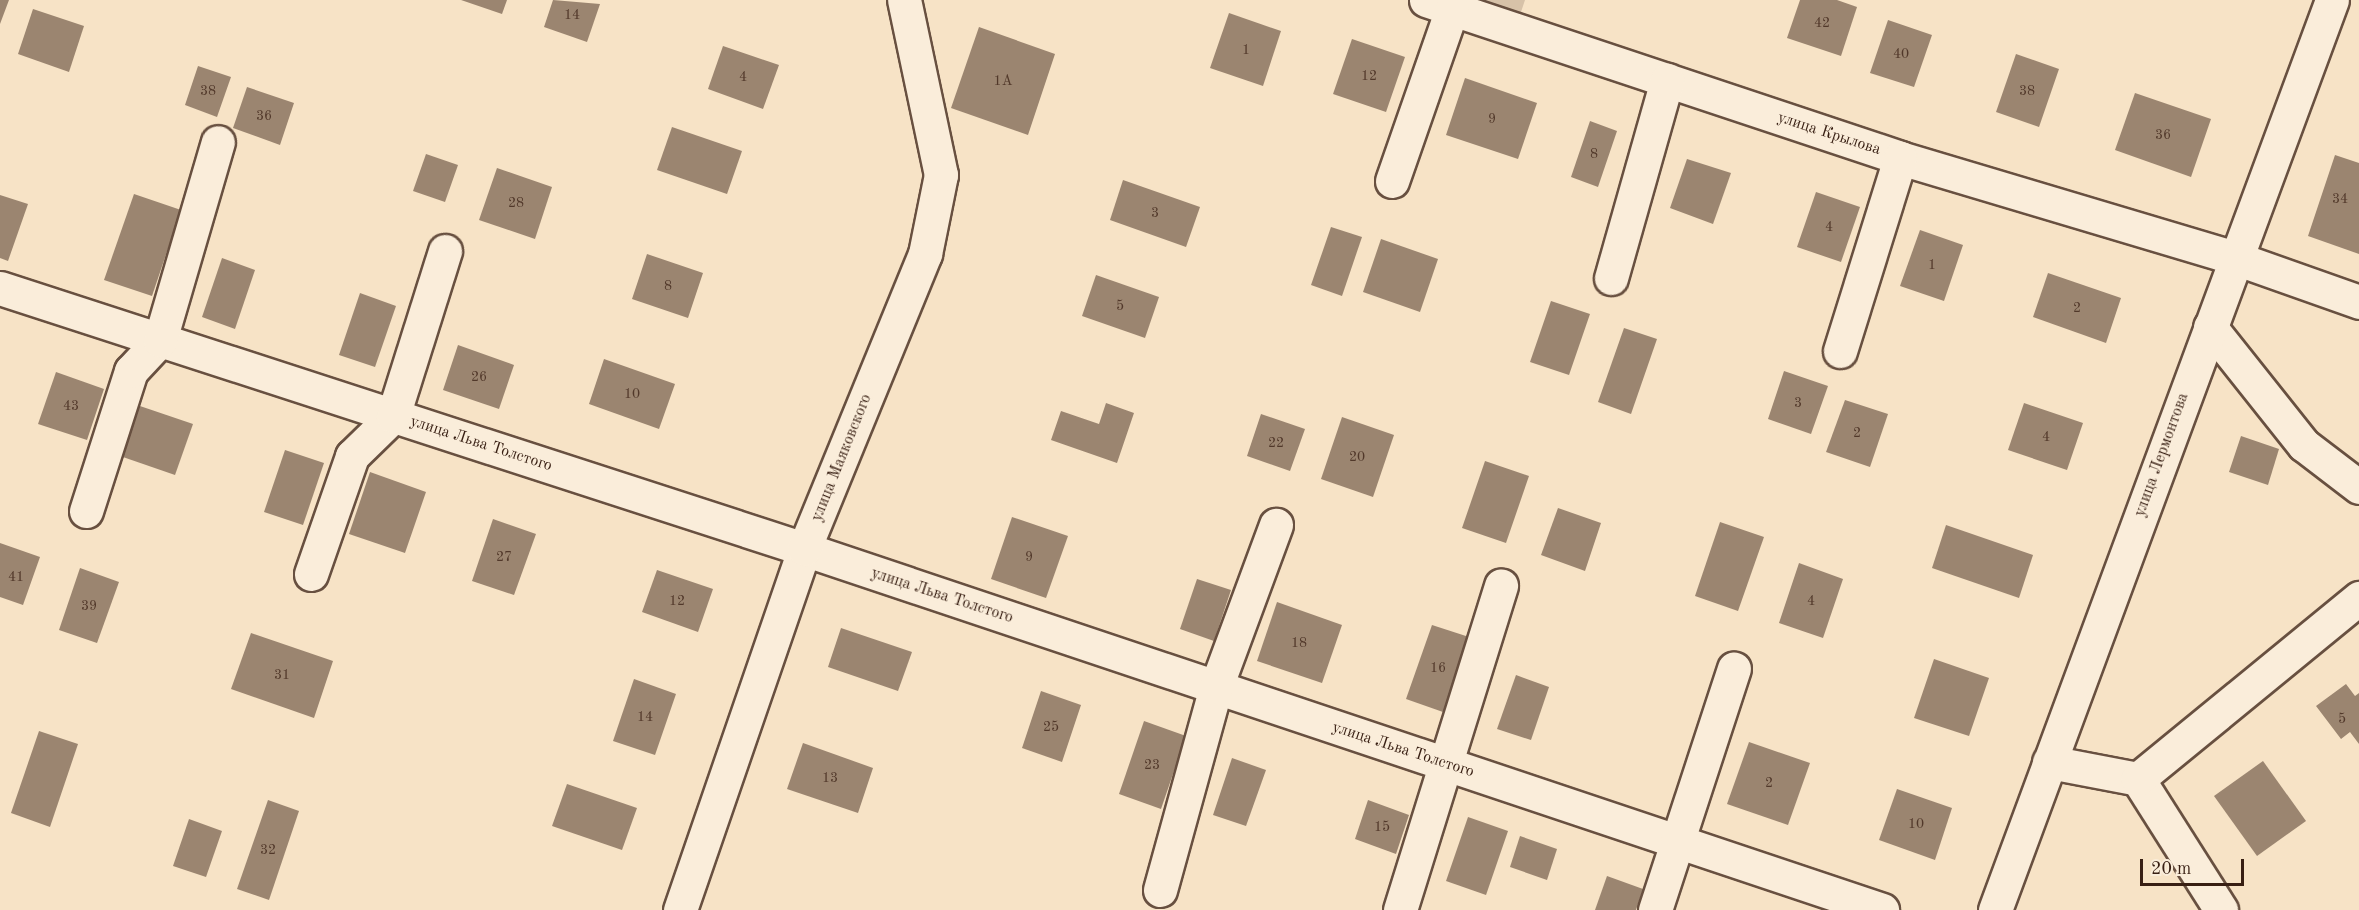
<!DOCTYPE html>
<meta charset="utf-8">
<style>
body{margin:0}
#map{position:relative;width:2359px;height:910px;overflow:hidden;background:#f7e3c6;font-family:"Old Standard TT",serif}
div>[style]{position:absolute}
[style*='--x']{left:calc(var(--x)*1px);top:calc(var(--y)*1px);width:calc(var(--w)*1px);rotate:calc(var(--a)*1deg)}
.green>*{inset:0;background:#d7c2a8}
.building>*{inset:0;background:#9b8570}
.roads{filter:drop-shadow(2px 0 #685040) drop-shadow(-2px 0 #685040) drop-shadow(0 2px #685040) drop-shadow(0 -2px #685040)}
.minor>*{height:33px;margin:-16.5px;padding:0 16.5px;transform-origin:16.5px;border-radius:16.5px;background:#faedda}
span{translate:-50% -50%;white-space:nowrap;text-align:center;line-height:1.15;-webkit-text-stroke:4.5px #faedda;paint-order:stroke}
.number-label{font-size:14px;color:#51382a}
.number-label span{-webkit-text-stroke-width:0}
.street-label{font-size:16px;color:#381f13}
.scale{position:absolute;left:2140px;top:859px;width:104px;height:27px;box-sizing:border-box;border:3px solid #381f13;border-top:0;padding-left:8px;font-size:18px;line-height:21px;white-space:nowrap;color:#381f13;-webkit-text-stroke:4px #faedda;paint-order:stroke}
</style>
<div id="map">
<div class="green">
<div style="clip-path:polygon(1474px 0,1525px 0,1520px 15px)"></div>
</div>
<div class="building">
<div style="clip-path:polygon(0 0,9px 0,0 24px)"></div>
<div style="clip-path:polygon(461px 0,507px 0,502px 14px)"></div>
<div style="clip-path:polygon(553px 0,600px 4px,587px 42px,544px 27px)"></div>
<div style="clip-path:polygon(1800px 0,1837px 0,1857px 7px,1841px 56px,1787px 38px)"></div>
<div style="clip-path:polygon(33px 9px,84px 26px,69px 72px,18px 54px)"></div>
<div style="clip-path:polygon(1229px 13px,1281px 31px,1263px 86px,1210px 68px)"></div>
<div style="clip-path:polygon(1888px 20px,1932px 35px,1914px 87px,1870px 73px)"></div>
<div style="clip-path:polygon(979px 27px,1055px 54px,1028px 135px,951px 108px)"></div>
<div style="clip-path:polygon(1352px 39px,1405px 57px,1386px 112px,1333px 94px)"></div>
<div style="clip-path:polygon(723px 46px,779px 65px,763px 109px,708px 89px)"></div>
<div style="clip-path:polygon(2016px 54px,2059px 69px,2039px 127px,1996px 112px)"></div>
<div style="clip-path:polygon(198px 66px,231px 77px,217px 117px,185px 105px)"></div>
<div style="clip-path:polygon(1465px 78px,1537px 103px,1518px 159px,1446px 135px)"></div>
<div style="clip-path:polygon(247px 87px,294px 103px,280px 145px,233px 128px)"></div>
<div style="clip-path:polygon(2135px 93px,2211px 119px,2191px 177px,2115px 150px)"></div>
<div style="clip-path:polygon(1590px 121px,1617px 131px,1598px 187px,1571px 177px)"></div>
<div style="clip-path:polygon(672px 127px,742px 151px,727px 194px,657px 170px)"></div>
<div style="clip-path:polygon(426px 154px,458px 165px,445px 202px,413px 191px)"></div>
<div style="clip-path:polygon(2335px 155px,2359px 163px,2359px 254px,2308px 236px)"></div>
<div style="clip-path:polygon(1687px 159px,1731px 173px,1713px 224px,1670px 208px)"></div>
<div style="clip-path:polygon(497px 168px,552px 187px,535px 239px,479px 220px)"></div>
<div style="clip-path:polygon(1123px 180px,1200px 207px,1186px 247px,1110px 220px)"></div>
<div style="clip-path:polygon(1816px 192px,1860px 207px,1841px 262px,1797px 247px)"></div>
<div style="clip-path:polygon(134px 194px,181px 210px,152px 296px,104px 280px)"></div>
<div style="clip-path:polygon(0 195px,28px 204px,8px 261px,0 258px)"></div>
<div style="clip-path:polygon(1331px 227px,1362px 237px,1342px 296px,1311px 285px)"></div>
<div style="clip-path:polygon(1920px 230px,1963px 245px,1944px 301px,1900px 286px)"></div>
<div style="clip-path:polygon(1381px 239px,1438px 259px,1420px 312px,1363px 292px)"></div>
<div style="clip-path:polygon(647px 254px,703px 273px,688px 318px,632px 299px)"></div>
<div style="clip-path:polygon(222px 258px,255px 270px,235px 329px,202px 317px)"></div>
<div style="clip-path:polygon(2048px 273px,2121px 298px,2106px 343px,2033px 317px)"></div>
<div style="clip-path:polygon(1096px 275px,1159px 297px,1145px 338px,1082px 316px)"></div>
<div style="clip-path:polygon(360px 293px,396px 306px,375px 367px,339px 355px)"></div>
<div style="clip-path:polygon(1551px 301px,1590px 314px,1569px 375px,1530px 362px)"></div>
<div style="clip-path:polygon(1624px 328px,1657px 339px,1631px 414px,1598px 402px)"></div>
<div style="clip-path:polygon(458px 345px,514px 365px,499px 409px,443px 390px)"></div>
<div style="clip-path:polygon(604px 359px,675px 384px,659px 429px,589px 404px)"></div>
<div style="clip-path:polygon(1784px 371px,1828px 386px,1811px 434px,1768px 419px)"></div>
<div style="clip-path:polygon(56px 372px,104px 389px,87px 440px,38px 424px)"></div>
<div style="clip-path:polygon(1845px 400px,1888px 414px,1870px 467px,1826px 452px)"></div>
<div style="clip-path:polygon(1106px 403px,1134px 413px,1117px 463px,1051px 440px,1061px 411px,1099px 424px)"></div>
<div style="clip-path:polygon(2024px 403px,2083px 423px,2067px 470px,2008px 450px)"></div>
<div style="clip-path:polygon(137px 405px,193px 424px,175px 475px,120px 456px)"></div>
<div style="clip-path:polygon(1261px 414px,1305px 429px,1290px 471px,1247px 456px)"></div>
<div style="clip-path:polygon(1342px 417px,1394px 435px,1373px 497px,1321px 479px)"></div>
<div style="clip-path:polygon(2241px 436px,2279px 449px,2268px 485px,2229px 472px)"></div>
<div style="clip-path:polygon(285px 450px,324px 463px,303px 525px,264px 512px)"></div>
<div style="clip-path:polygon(1485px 461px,1529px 476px,1506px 543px,1462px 528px)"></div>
<div style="clip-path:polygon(370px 472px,426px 492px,405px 553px,349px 534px)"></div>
<div style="clip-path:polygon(1558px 508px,1601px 523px,1585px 571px,1541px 555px)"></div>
<div style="clip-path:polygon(1012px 517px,1068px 536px,1046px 598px,991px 579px)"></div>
<div style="clip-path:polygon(493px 519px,536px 534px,514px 595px,472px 581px)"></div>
<div style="clip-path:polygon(1720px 522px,1764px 537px,1738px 611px,1695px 596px)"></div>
<div style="clip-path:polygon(1946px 525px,2033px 555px,2019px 598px,1932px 568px)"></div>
<div style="clip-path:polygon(0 543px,40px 557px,23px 605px,0 597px)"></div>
<div style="clip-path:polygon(1799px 563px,1843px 579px,1823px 638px,1779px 623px)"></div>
<div style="clip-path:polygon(80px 568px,119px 582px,97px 643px,59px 630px)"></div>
<div style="clip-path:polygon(657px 570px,713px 589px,698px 632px,642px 612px)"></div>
<div style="clip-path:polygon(1197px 579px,1231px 590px,1214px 641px,1180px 629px)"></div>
<div style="clip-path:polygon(1277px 602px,1342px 625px,1322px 683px,1257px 661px)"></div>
<div style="clip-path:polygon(1432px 625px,1469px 637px,1443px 712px,1406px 699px)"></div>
<div style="clip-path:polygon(841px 628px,912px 652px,898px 691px,828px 667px)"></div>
<div style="clip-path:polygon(251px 633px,333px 661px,314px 718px,231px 689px)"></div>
<div style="clip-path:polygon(1934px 659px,1989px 678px,1969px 736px,1914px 718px)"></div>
<div style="clip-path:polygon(1516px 675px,1549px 687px,1531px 740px,1497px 729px)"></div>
<div style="clip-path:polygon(634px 679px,676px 694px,655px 755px,613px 741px)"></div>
<div style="clip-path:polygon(2346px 684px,2355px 696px,2359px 693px,2359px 744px,2350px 732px,2341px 739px,2316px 706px)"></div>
<div style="clip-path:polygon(1041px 691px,1081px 705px,1062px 762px,1022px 748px)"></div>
<div style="clip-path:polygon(1144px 721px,1186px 736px,1161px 809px,1119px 794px)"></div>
<div style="clip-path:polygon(39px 731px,78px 744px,50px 827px,11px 813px)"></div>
<div style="clip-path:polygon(1749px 742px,1810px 763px,1788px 825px,1727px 804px)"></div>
<div style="clip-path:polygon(803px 743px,873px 768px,858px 813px,787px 789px)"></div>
<div style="clip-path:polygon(1232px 758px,1266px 770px,1246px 826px,1213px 815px)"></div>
<div style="clip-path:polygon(2263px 761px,2306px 821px,2257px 856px,2214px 796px)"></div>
<div style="clip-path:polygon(567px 784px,637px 808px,622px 850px,552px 826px)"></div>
<div style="clip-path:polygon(1897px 789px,1952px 808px,1935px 860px,1879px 840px)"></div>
<div style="clip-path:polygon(268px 800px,299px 811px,269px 900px,237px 889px)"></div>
<div style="clip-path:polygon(1368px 800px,1409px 815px,1396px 854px,1355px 839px)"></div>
<div style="clip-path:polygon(1468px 817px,1508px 831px,1486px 895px,1446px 881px)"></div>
<div style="clip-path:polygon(189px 819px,222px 831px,206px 877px,173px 866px)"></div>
<div style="clip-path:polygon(1520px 836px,1557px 849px,1547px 880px,1510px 867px)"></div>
<div style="clip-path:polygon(1607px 876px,1643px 889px,1636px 910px,1595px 910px)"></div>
</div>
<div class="roads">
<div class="minor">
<div style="--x:1426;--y:0;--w:500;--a:18.4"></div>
<div style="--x:1900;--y:158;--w:350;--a:16.6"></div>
<div style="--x:2235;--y:258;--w:132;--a:19.5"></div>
<div style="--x:1392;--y:181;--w:182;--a:-70.8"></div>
<div style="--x:1611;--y:278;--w:206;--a:-74.2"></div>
<div style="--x:0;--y:288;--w:845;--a:17.98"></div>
<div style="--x:804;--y:549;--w:1137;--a:18.51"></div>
<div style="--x:2210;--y:327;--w:151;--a:51.5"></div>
<div style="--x:2304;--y:445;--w:69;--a:37.4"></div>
<div style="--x:1840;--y:351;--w:202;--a:-72.7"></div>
<div style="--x:86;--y:511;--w:147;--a:-72.2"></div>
<div style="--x:131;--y:371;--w:42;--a:-46.9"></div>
<div style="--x:160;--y:340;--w:206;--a:-73.7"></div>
<div style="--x:311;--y:574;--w:125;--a:-70.8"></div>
<div style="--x:352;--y:456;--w:57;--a:-44.3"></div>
<div style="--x:393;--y:416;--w:173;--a:-72.5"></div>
<div style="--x:2049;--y:762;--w:91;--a:10.8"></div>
<div style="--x:2138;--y:779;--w:155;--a:57.6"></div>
<div style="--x:2138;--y:779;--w:286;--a:-39.3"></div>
<div style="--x:1160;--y:890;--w:211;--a:-74.6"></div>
<div style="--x:1216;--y:687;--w:173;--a:-69.7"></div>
<div style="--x:680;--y:910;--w:382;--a:-71"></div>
<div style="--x:804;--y:549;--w:319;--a:-67.7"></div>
<div style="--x:925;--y:254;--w:81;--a:-78.6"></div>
<div style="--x:941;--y:175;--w:179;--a:-101.9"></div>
<div style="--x:1400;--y:910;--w:340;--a:-72.7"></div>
<div style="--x:1655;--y:910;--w:254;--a:-71.9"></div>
<div style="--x:1995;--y:910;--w:970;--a:-69.68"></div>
</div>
</div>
<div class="number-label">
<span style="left:572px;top:15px">14</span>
<span style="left:1822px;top:23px">42</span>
<span style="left:1246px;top:50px">1</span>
<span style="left:1901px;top:54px">40</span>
<span style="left:1369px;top:76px">12</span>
<span style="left:743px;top:77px">4</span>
<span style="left:1003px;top:81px">1А</span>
<span style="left:208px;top:91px">38</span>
<span style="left:2027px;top:91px">38</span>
<span style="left:264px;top:116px">36</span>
<span style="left:1492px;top:119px">9</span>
<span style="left:2163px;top:135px">36</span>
<span style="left:1594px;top:154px">8</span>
<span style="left:2340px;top:199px">34</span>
<span style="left:516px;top:203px">28</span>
<span style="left:1155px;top:213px">3</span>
<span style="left:1829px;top:227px">4</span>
<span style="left:1932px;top:265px">1</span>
<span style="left:668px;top:286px">8</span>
<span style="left:1120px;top:306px">5</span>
<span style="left:2077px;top:308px">2</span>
<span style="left:479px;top:377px">26</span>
<span style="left:632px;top:394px">10</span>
<span style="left:1798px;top:403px">3</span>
<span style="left:71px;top:406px">43</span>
<span style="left:1857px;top:433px">2</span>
<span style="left:2046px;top:437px">4</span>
<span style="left:1276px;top:443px">22</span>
<span style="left:1357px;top:457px">20</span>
<span style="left:504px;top:557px">27</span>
<span style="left:1029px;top:557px">9</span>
<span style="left:16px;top:577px">41</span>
<span style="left:677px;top:601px">12</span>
<span style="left:1811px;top:601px">4</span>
<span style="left:89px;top:606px">39</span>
<span style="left:1299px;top:643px">18</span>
<span style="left:1438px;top:668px">16</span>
<span style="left:282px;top:675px">31</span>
<span style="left:645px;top:717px">14</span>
<span style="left:2342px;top:719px">5</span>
<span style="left:1051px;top:727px">25</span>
<span style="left:1152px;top:765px">23</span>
<span style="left:830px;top:778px">13</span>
<span style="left:1769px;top:783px">2</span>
<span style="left:1916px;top:824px">10</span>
<span style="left:1382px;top:827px">15</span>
<span style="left:268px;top:850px">32</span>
</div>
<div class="street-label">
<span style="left:1829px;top:134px;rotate:18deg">улица Крылова</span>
<span style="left:481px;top:444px;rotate:18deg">улица Льва Толстого</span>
<span style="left:2162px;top:455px;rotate:-70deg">улица Лермонтова</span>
<span style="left:842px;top:458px;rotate:-68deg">улица Маяковского</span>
<span style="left:942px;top:596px;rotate:18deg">улица Льва Толстого</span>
<span style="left:1403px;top:750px;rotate:18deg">улица Льва Толстого</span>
</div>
<div class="scale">20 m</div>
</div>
